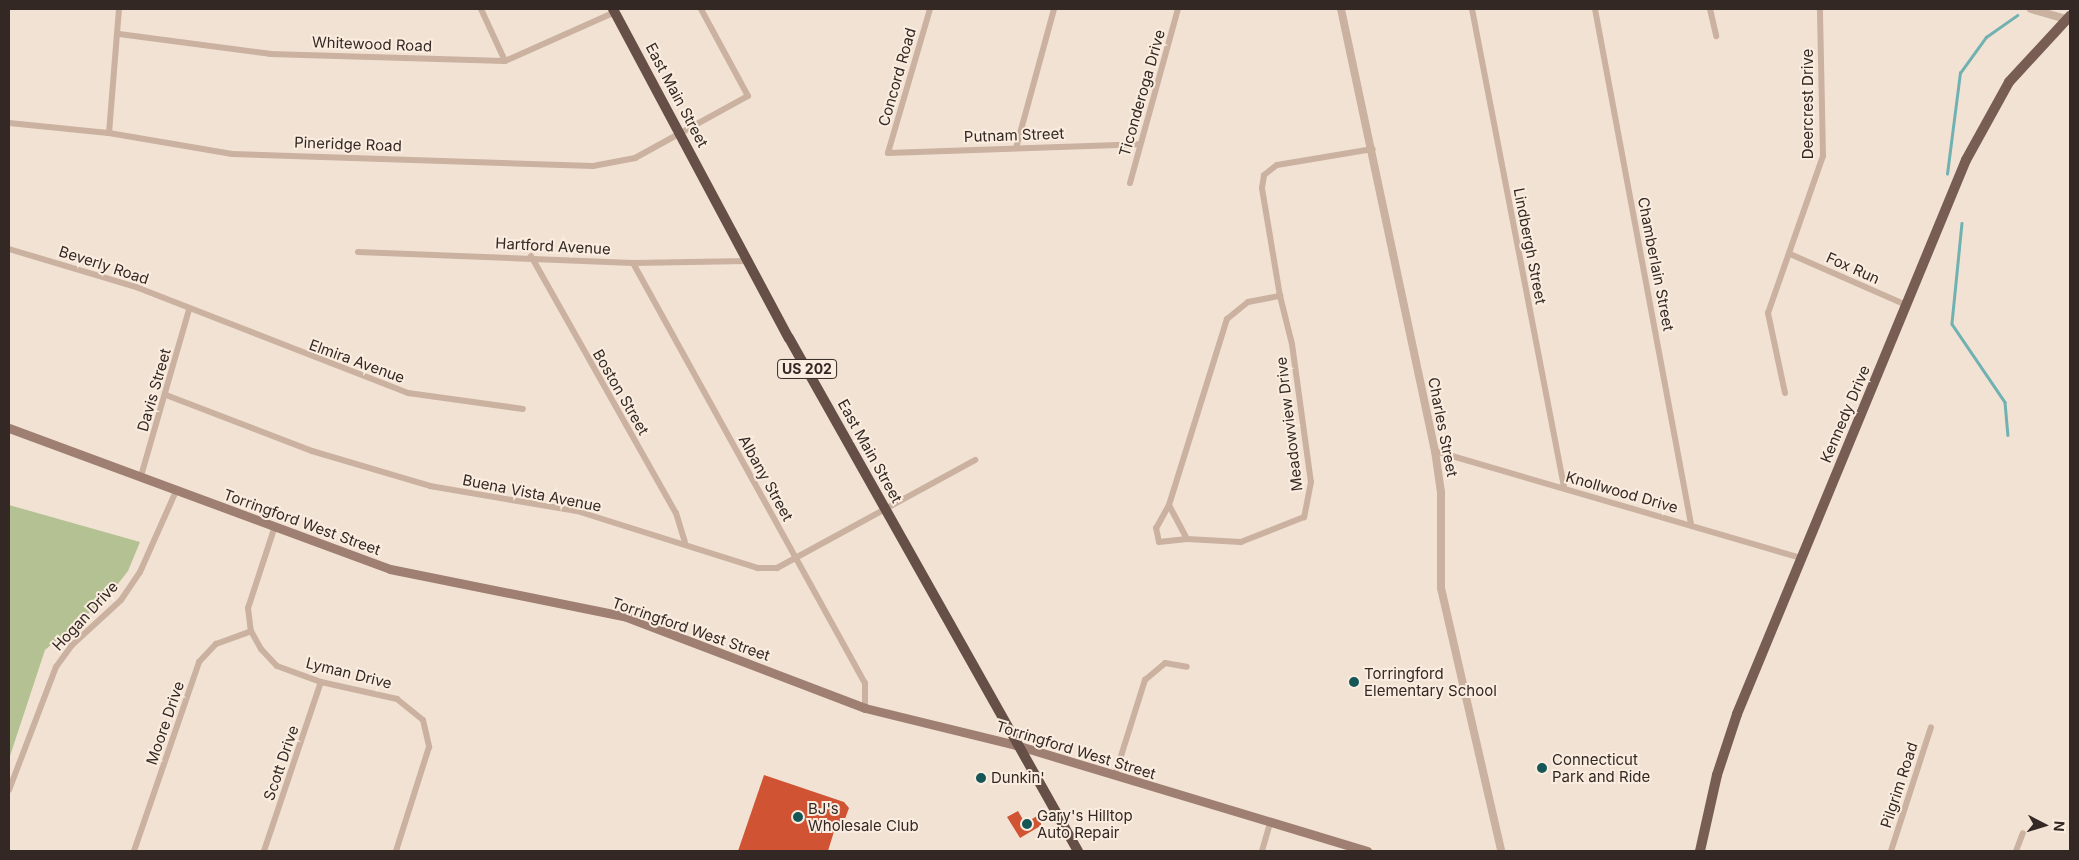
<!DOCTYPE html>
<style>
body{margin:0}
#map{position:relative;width:2079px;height:860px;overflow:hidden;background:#f2e2d4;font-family:Inter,sans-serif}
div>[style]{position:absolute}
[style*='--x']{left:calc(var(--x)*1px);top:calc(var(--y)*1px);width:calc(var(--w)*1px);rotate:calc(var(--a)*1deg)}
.green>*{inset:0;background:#b4c293}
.stream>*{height:2.5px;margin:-1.25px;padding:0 1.25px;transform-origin:1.25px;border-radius:1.25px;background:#71b1b1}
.building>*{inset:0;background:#d05333}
.minor>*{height:6px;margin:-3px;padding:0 3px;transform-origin:3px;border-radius:3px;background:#cbb19f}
.tertiary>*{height:8px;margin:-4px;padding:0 4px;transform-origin:4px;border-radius:4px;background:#cbb19f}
.secondary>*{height:9px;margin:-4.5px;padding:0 4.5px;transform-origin:4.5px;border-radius:4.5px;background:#9e7f71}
.primary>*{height:10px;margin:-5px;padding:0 5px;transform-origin:5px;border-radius:5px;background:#775d53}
.trunk>*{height:10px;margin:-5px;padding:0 5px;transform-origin:5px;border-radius:5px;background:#664f46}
.dots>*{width:14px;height:14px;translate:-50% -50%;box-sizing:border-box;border:2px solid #faede0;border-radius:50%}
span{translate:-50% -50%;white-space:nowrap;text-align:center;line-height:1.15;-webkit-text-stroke:4px #faede0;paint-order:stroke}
.shield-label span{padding:1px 4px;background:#faede0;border:1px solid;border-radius:4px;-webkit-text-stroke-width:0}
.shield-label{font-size:14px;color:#332823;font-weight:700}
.street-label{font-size:15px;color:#332823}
.poi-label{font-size:15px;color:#332823}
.left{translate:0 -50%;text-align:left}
.frame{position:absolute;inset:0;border:10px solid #332823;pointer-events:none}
.north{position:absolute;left:2019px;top:800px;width:50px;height:50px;-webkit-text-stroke:4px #faede0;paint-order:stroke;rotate:95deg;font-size:14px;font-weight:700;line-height:20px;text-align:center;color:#332823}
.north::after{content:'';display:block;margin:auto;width:18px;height:22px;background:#332823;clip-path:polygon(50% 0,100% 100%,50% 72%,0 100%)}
</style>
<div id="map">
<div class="green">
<div style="clip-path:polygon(9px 505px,140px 542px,128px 571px,107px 598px,45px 650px,9px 759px)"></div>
</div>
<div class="stream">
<div style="--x:1947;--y:174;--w:102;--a:-82.7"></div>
<div style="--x:1960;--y:73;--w:44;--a:-54.2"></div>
<div style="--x:1986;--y:37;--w:38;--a:-35"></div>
<div style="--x:1962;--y:223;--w:101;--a:95.7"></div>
<div style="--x:1952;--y:324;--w:94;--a:55.8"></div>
<div style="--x:2005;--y:402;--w:33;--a:85"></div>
</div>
<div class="building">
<div style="clip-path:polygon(764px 775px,844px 802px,849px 808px,842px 827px,836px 825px,828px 851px,738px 851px)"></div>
<div style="clip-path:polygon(1018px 811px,1025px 823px,1037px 816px,1042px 825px,1020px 838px,1007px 817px)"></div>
</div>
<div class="minor">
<div style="--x:481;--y:9;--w:57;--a:65.2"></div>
<div style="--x:930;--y:9;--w:150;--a:106.3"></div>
<div style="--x:888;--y:153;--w:252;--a:-2"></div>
<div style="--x:1472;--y:9;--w:488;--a:79.1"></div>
<div style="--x:1595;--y:9;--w:524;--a:79.44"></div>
<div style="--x:1710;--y:9;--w:28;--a:77"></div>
<div style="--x:119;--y:34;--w:152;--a:7.5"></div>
<div style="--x:270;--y:54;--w:235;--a:1.7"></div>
<div style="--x:505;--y:61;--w:120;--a:-24"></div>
<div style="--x:9;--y:123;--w:100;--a:5.7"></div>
<div style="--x:109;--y:133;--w:125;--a:9.7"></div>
<div style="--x:232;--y:154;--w:361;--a:1.9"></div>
<div style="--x:593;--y:166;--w:43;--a:-10.8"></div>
<div style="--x:635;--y:158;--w:129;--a:-28.8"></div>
<div style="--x:748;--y:96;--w:99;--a:-118.4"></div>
<div style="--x:109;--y:133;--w:124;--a:-85.4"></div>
<div style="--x:1016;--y:148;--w:144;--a:-74.7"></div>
<div style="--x:1130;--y:183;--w:180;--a:-74.6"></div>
<div style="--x:9;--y:249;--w:133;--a:16.7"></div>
<div style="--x:136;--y:287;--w:292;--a:21.3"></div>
<div style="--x:408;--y:393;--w:116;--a:7.9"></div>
<div style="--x:358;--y:252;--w:275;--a:2.3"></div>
<div style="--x:633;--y:263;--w:114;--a:-1"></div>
<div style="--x:1790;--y:254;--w:127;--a:23.7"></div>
<div style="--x:531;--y:256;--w:295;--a:60.6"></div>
<div style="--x:676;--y:513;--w:30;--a:73"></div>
<div style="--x:633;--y:263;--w:480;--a:61.1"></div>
<div style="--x:865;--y:683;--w:25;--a:90"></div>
<div style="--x:1280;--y:296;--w:49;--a:76"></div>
<div style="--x:1292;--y:344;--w:139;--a:82.2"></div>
<div style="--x:1311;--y:482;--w:36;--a:101"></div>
<div style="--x:1304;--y:517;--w:68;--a:158.4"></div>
<div style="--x:1241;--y:542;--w:54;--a:-176.8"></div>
<div style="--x:1187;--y:539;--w:38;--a:-118"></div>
<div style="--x:1169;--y:505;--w:195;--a:-72.7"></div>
<div style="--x:1227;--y:319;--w:27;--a:-39"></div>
<div style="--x:1248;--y:302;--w:33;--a:-11"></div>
<div style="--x:1280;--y:296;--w:109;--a:-99.5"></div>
<div style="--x:1262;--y:188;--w:13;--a:-81"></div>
<div style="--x:1264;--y:175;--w:16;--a:-38"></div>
<div style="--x:1277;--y:165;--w:97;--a:-9.5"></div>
<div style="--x:1785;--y:393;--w:82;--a:-102"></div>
<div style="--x:1768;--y:313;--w:166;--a:-70.7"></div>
<div style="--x:1823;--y:156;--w:147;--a:-91.2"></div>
<div style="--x:166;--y:395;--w:156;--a:21"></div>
<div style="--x:312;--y:451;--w:123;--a:16.5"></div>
<div style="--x:430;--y:486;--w:149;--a:9.7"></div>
<div style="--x:577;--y:511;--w:190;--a:17.5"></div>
<div style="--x:758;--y:568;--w:19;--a:0"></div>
<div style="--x:777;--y:568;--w:226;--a:-28.6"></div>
<div style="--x:1435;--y:451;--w:381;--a:16.3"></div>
<div style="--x:141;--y:476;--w:173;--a:-73.9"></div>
<div style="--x:1169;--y:505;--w:26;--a:119"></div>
<div style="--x:1156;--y:528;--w:14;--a:78"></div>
<div style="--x:1159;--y:542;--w:28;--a:-6"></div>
<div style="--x:275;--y:526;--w:86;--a:108.2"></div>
<div style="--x:248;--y:608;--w:23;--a:83"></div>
<div style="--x:251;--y:631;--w:21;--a:61"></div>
<div style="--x:261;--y:649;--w:23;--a:47"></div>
<div style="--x:277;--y:666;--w:47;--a:20"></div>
<div style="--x:321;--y:682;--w:78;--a:12.6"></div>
<div style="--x:397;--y:699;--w:33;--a:39"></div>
<div style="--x:423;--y:720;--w:28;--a:77"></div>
<div style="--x:429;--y:747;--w:109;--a:107.6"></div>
<div style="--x:1115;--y:775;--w:100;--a:-72.5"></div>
<div style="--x:1145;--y:680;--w:26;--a:-40"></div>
<div style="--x:1165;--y:663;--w:22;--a:10"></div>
<div style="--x:9;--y:790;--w:132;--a:-69.1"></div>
<div style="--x:56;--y:667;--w:26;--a:-54"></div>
<div style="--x:71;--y:646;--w:68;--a:-42.6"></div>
<div style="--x:121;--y:600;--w:34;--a:-56"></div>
<div style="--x:140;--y:572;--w:89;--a:-66"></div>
<div style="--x:134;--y:851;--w:200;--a:-71"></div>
<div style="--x:199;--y:662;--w:25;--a:-47"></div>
<div style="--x:216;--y:644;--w:37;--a:-20"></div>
<div style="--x:264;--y:851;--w:178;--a:-71.4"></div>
<div style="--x:1262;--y:851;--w:29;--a:-74"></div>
<div style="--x:1891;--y:851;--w:130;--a:-72.1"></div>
<div style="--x:2016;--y:851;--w:19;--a:-69"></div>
</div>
<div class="tertiary">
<div style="--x:1341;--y:9;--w:452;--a:78"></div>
<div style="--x:1435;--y:451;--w:41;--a:81.7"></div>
<div style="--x:1441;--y:492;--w:96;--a:90"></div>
<div style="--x:1441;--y:588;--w:270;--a:77.1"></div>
<div style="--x:2031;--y:9;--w:36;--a:16"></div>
</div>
<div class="secondary">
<div style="--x:9;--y:428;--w:406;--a:20.3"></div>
<div style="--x:390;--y:569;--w:239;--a:11.4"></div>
<div style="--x:624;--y:616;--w:258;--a:20.9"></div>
<div style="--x:865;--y:708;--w:155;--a:13.8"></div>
<div style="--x:1016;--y:745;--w:367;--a:16.8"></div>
</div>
<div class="primary">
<div style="--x:1700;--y:851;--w:78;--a:-77.4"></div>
<div style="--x:1717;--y:775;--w:64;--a:-71.8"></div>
<div style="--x:1737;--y:714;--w:599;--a:-67.54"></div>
<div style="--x:1966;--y:160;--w:89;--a:-61.1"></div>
<div style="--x:2009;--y:82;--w:90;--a:-47.3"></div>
</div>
<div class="trunk">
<div style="--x:613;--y:9;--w:373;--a:61.9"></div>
<div style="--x:789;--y:338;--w:589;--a:60.61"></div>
</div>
<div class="dots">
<div style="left:1354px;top:682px;background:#165657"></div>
<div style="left:1542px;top:768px;background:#165657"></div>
<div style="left:981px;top:778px;background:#165657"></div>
<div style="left:798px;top:817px;background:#165657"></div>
<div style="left:1027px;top:824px;background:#165657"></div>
</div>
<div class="shield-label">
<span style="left:807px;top:369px">US 202</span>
</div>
<div class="street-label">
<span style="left:372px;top:44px;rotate:2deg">Whitewood Road</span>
<span style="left:897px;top:77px;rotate:-74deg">Concord Road</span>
<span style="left:1142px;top:93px;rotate:-74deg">Ticonderoga Drive</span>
<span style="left:677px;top:95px;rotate:62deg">East Main Street</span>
<span style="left:1808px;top:104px;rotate:-90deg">Deercrest Drive</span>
<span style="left:1014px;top:135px;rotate:-2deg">Putnam Street</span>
<span style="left:348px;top:144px;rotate:2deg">Pineridge Road</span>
<span style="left:553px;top:246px;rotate:3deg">Hartford Avenue</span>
<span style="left:1530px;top:246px;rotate:79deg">Lindbergh Street</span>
<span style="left:1656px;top:264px;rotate:79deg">Chamberlain Street</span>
<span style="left:104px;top:265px;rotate:18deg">Beverly Road</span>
<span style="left:1853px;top:268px;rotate:24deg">Fox Run</span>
<span style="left:357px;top:361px;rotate:20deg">Elmira Avenue</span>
<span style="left:154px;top:390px;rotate:-74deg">Davis Street</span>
<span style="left:621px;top:392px;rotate:60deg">Boston Street</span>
<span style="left:1845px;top:414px;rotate:-67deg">Kennedy Drive</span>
<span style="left:1289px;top:424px;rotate:-97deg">Meadowview Drive</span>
<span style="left:1443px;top:427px;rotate:79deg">Charles Street</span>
<span style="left:870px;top:451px;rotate:61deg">East Main Street</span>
<span style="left:766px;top:478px;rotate:61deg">Albany Street</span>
<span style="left:1622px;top:492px;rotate:16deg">Knollwood Drive</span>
<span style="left:532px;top:493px;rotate:11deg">Buena Vista Avenue</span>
<span style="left:302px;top:522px;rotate:20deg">Torringford West Street</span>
<span style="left:85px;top:616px;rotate:-47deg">Hogan Drive</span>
<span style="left:691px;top:629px;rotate:19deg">Torringford West Street</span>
<span style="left:349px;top:673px;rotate:14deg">Lyman Drive</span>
<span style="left:165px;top:723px;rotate:-71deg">Moore Drive</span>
<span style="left:1076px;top:750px;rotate:17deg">Torringford West Street</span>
<span style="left:281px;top:763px;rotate:-71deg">Scott Drive</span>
<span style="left:1899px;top:785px;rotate:-72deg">Pilgrim Road</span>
</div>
<div class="poi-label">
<span class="left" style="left:1364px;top:682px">Torringford<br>Elementary School</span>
<span class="left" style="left:1552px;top:768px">Connecticut<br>Park and Ride</span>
<span class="left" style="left:991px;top:778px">Dunkin'</span>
<span class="left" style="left:808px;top:817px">BJ's<br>Wholesale Club</span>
<span class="left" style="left:1037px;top:824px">Gary's Hilltop<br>Auto Repair</span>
</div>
<div class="frame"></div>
<div class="north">N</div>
</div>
